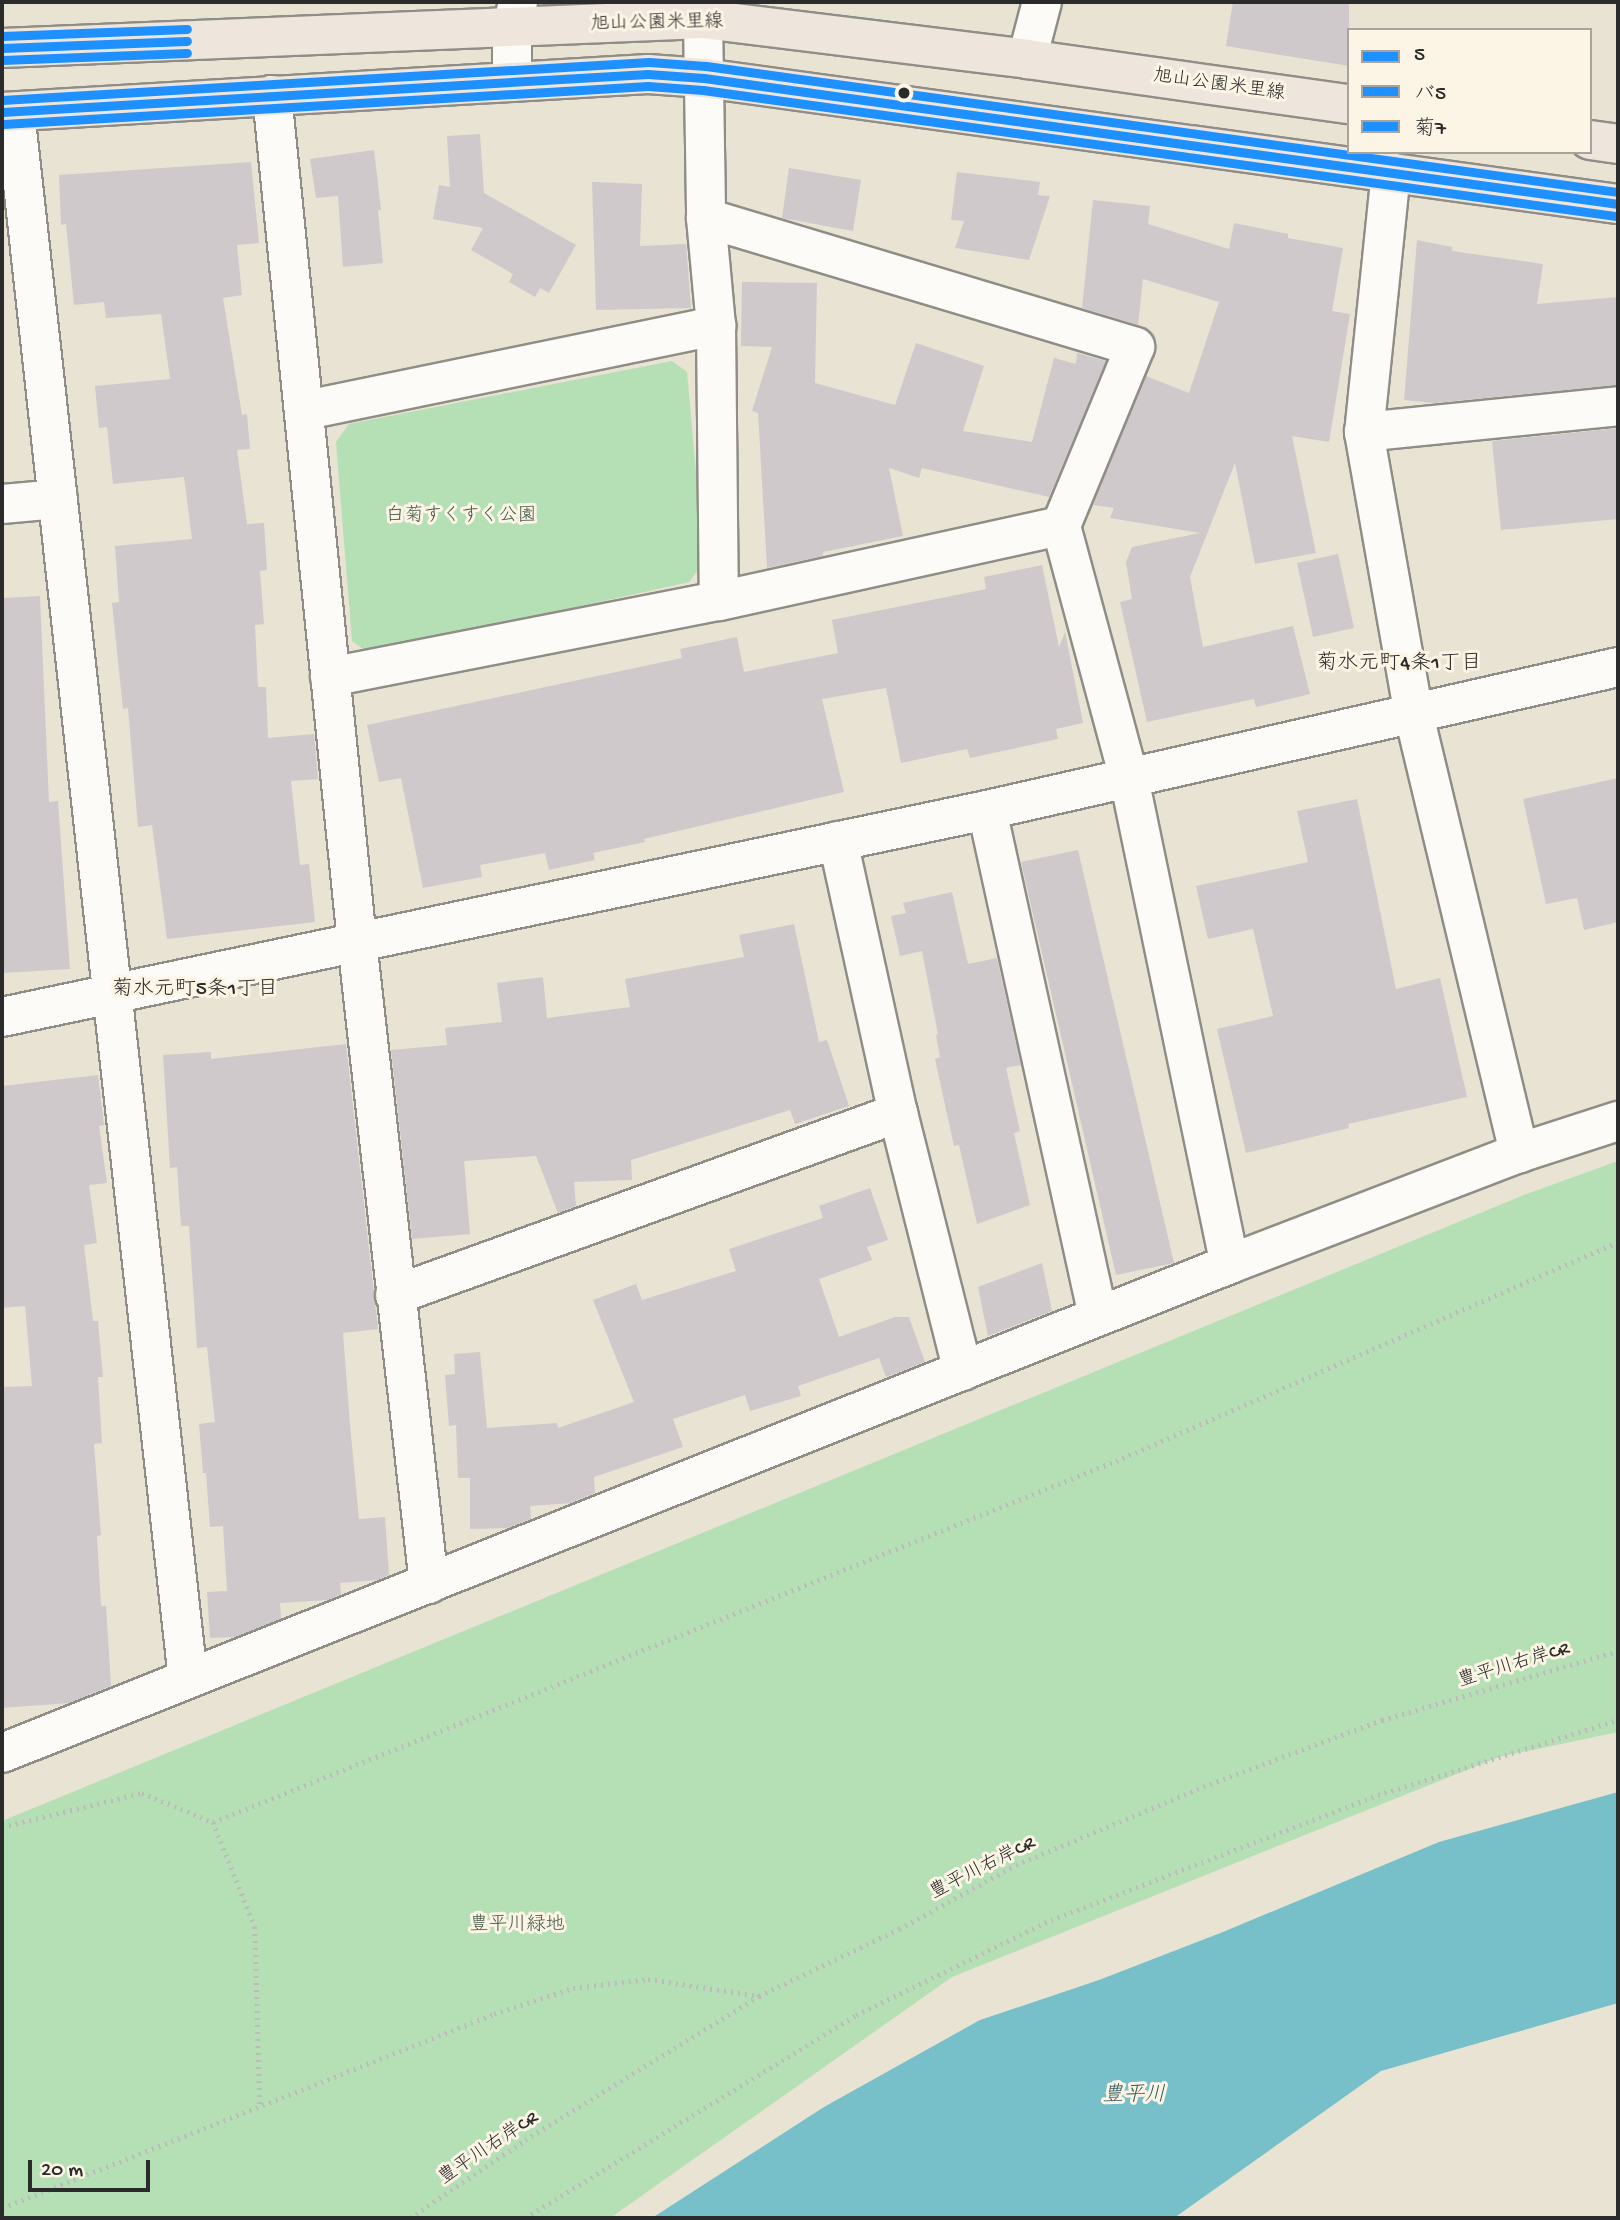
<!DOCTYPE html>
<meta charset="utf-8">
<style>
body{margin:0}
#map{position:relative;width:1620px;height:2220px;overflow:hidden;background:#e8e3d3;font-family:"Gochi Hand","Klee One",sans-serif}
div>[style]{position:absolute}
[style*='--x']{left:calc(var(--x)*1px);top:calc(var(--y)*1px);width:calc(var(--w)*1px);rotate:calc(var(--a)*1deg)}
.green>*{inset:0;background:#b5dfb4}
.water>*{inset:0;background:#77bfc9}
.building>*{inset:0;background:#cfc9cb}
.path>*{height:4.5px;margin-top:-2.25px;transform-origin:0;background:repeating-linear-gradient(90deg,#bdbcba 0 2px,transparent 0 7px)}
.roads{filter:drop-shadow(2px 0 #8f8d85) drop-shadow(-2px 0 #8f8d85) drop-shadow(0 2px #8f8d85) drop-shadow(0 -2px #8f8d85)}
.minor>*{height:38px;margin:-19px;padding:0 19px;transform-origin:19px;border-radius:19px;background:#fcfbf8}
.major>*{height:38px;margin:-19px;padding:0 19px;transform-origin:19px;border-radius:19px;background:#eee6dd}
.bus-1>*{height:9px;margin:-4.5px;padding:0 4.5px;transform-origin:4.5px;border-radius:4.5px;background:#1e90ff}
.bus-2>*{height:9px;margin:-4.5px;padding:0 4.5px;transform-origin:4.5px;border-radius:4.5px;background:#1e90ff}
.bus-3>*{height:9px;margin:-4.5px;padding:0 4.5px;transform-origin:4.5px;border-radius:4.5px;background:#1e90ff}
.dots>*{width:19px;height:19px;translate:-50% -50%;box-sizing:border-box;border:4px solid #fcf5e5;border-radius:50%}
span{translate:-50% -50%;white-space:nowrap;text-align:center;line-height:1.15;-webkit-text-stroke:6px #fcf5e5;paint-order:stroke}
.street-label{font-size:19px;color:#2b2b2b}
.park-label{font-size:19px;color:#435747}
.neighbourhood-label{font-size:21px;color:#2b2b2b}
.water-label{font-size:21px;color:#345a61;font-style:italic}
.frame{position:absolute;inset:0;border:4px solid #2b2b2b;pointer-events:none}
.legend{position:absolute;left:1347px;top:28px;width:245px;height:126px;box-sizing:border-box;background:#fcf5e5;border:2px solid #a8a49b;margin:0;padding:9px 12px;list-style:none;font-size:21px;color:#2b2b2b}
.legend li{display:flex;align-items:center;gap:14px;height:35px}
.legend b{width:35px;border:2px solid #a8a49b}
.scale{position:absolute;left:28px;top:2160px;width:122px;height:32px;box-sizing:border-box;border:4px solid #2b2b2b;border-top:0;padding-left:9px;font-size:21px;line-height:24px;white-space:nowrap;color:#2b2b2b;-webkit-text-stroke:5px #fcf5e5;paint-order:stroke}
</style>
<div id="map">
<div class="green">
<div style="clip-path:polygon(672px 361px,687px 372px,704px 562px,689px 582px,369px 653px,352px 641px,336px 442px,349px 424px)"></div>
<div style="clip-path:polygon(1618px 1161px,1618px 1732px,1499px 1757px,952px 1977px,610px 2218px,2px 2218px,2px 1821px,1524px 1195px)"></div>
</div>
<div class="water">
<div style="clip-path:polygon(1618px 1792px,1618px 2003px,1381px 2071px,1174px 2218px,652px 2218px,824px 2107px,980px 2020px,1099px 1980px,1223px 1932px,1439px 1842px)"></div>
</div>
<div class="building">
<div style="clip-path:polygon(1233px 2px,1349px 2px,1349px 66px,1226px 46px)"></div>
<div style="clip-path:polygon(480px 134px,484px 193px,576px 245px,549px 293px,540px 288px,535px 297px,509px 282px,513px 274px,471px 250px,483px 228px,433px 219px,439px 185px,450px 187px,447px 136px)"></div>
<div style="clip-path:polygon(374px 150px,381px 210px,378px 210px,383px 263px,343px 267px,338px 196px,316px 198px,310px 159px)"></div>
<div style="clip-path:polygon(251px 162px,259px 243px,237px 245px,242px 295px,223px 298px,242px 415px,247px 414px,250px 449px,237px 450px,247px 524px,264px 523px,267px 570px,260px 571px,264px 624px,255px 625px,258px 687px,266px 687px,268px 738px,314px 734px,318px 779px,291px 781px,300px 865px,309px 864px,315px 922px,167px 939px,152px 825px,138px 827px,128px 708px,123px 709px,112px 603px,119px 602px,115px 546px,192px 539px,184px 477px,113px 484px,107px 427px,99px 428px,95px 386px,170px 379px,161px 314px,106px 318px,104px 302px,74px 305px,66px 224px,61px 225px,59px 175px)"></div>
<div style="clip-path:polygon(789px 168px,861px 180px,853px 231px,782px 218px)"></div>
<div style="clip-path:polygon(957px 172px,1040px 182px,1038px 195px,1050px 196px,1029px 260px,955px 248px,964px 221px,951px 220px)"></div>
<div style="clip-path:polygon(592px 182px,642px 184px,640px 246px,686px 244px,691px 308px,596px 310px)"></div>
<div style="clip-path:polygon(1093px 200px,1150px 206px,1148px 224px,1229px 249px,1234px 223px,1288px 234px,1288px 238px,1343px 248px,1332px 311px,1350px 314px,1329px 442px,1292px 436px,1316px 553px,1255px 564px,1235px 463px,1190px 577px,1203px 647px,1293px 626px,1310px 694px,1256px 707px,1254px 699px,1147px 722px,1120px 602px,1132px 599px,1126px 562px,1132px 547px,1200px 533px,1110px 518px,1114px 508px,1093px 505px,1146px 376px,1189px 393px,1219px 302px,1143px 279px,1138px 325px,1082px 308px)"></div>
<div style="clip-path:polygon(1417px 240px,1452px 247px,1452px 251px,1543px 264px,1537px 304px,1618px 297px,1618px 385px,1435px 403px,1404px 400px)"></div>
<div style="clip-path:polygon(742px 282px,817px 283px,815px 383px,895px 405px,916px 343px,984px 366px,963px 431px,1032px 442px,1054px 358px,1076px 364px,1077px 353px,1106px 361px,1049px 497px,922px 468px,919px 478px,889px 468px,903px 536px,823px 552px,823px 556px,767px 568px,758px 413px,752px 411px,772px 347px,741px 346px)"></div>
<div style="clip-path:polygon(1618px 428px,1618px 519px,1501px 530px,1492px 441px)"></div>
<div style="clip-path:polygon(1338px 554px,1354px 628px,1313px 637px,1297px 563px)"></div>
<div style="clip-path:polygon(1042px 565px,1059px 647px,1065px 632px,1083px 723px,1056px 729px,1058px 739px,970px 758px,967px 749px,901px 763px,886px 688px,822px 699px,844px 792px,644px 839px,645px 842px,593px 853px,595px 860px,549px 870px,545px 853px,480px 865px,482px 877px,423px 888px,401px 778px,379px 782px,367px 725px,682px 658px,680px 649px,737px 637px,744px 672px,838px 653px,832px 620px,986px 589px,984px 577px)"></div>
<div style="clip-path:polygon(40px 596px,49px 802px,58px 801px,70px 969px,2px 973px,2px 598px)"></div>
<div style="clip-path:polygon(1618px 778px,1618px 922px,1584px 930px,1577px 898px,1546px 904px,1523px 799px)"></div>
<div style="clip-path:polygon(1357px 799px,1396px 989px,1440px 978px,1467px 1097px,1348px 1124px,1349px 1128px,1246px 1153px,1217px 1029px,1273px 1016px,1253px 929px,1208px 939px,1196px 886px,1308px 862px,1297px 811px)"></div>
<div style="clip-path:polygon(1078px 850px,1174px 1263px,1116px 1275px,1021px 862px)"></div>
<div style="clip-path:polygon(952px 892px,968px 964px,997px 958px,1021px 1065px,1006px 1068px,1020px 1131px,1014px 1133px,1030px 1205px,977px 1224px,959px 1145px,954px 1146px,935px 1059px,940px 1057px,936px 1035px,938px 1034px,922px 951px,900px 956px,891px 916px,906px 913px,903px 903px)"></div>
<div style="clip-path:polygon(794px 924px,819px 1042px,827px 1040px,849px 1106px,795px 1124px,790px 1110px,631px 1160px,632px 1180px,574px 1182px,576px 1206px,558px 1213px,536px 1156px,464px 1161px,470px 1234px,412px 1239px,391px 1050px,447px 1045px,445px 1028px,502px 1022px,497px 983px,543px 977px,547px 1018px,630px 1007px,625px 979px,744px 957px,739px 935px)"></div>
<div style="clip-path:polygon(346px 1044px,378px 1329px,343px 1333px,350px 1425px,359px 1519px,385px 1517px,389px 1575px,377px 1580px,340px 1583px,341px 1594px,327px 1600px,280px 1603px,281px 1619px,235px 1637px,210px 1638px,207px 1592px,227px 1591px,223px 1526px,210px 1527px,206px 1473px,203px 1473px,199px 1424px,215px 1422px,207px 1347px,197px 1348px,189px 1226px,181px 1226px,177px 1167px,170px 1168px,163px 1055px,211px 1052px,211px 1059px)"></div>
<div style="clip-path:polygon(98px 1075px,104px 1125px,99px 1126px,107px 1183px,89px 1185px,97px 1243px,84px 1245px,93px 1321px,98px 1321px,103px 1377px,98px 1377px,102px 1443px,94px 1444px,101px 1535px,97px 1536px,101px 1606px,106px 1606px,111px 1686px,69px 1703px,2px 1708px,2px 1387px,32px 1386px,25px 1306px,2px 1308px,2px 1086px)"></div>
<div style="clip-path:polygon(870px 1188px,888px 1240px,867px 1247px,872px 1260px,819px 1279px,839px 1337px,895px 1317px,909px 1317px,925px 1362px,886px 1377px,879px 1358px,798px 1386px,801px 1396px,750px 1411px,745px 1395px,673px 1419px,683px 1447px,594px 1477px,595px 1493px,571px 1503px,530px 1506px,531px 1519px,508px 1528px,470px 1529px,470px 1478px,458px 1478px,456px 1425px,449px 1426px,445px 1375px,455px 1374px,454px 1354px,480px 1352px,487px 1428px,557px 1423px,558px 1428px,634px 1402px,593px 1300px,636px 1284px,642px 1300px,736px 1271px,729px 1249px,823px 1218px,819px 1206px)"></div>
<div style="clip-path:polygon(1042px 1263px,1052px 1311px,988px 1336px,978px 1287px)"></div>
</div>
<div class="path">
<div style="--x:213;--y:1822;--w:113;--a:68.2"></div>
<div style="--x:255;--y:1927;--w:178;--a:88.4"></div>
<div style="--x:2;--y:1827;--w:144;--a:-13.7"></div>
<div style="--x:142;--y:1793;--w:77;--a:22.2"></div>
<div style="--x:213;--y:1822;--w:972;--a:-21.79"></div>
<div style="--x:1116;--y:1461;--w:548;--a:-23.57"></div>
<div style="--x:2;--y:2208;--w:529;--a:-21.52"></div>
<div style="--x:494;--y:2014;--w:83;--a:-18.2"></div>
<div style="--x:573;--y:1988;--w:76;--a:-6.8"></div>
<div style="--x:648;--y:1979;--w:112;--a:8.7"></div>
<div style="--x:410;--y:2218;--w:139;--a:-34.1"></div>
<div style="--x:525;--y:2140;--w:275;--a:-31.6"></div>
<div style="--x:759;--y:1996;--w:155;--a:-25.6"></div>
<div style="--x:899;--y:1929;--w:133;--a:-28.7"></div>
<div style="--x:1016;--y:1865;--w:210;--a:-22.7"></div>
<div style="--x:1210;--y:1784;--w:184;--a:-20.4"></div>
<div style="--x:1382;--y:1720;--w:246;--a:-16.3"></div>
<div style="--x:525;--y:2218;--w:388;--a:-31.5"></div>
<div style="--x:856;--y:2015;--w:217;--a:-26"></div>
<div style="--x:1051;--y:1920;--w:350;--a:-20.9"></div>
<div style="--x:1378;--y:1795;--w:251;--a:-17.4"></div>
</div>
<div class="roads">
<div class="minor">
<div style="--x:703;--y:19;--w:199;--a:89.1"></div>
<div style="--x:706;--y:218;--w:108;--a:84.7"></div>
<div style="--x:716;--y:326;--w:275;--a:89.4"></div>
<div style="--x:1027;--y:59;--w:59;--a:-75.3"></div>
<div style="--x:512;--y:82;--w:54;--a:-90"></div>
<div style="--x:512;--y:28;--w:27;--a:-77"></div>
<div style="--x:272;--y:95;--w:851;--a:84.27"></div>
<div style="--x:357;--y:942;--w:646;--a:83.6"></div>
<div style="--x:15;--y:112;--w:1576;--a:83.7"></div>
<div style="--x:1391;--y:172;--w:261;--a:95.9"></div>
<div style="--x:1364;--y:432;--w:283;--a:80"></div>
<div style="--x:1413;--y:711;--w:455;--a:76.5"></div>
<div style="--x:706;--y:218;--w:448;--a:16.7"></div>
<div style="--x:1135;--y:347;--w:194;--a:112.5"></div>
<div style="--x:306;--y:410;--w:419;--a:-11.6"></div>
<div style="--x:1364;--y:432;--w:255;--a:-5.8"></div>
<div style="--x:2;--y:504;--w:56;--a:-5.1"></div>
<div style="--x:330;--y:677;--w:396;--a:-11.1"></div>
<div style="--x:719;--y:601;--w:350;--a:-12.4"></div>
<div style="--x:1061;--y:526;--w:261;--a:74.9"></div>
<div style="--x:1129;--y:778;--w:496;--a:78.3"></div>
<div style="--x:987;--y:810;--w:518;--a:77.63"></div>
<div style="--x:838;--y:841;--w:279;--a:77.6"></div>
<div style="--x:898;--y:1113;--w:266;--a:75.9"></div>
<div style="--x:2;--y:1017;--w:1007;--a:-11.87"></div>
<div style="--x:987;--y:810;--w:647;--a:-12.77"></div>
<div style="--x:395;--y:1295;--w:535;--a:-19.89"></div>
<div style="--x:2;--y:1753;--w:1322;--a:-21.71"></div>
<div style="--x:1230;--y:1264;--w:310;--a:-21"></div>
<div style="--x:1519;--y:1153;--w:104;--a:-17.9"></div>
</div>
<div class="major">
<div style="--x:2;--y:48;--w:702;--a:-2.37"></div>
<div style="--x:703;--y:19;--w:326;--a:7"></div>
<div style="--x:1027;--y:59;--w:325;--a:8"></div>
<div style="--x:2;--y:112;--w:647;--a:-3.37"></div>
<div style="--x:648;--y:74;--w:56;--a:4.1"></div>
<div style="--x:704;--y:78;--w:923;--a:7.85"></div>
<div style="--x:1590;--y:140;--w:28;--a:8"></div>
</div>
</div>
<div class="bus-1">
<div style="--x:2;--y:48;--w:185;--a:-2.2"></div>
<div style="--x:2;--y:112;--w:647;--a:-3.37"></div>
<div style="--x:648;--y:74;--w:56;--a:4.1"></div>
<div style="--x:704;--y:78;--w:923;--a:7.85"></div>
</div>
<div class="bus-2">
<div style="--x:2;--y:60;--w:185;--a:-2.2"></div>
<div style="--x:3;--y:124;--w:646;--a:-3.37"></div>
<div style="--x:648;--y:86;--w:55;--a:4.2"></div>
<div style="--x:703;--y:90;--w:922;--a:7.86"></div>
</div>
<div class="bus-3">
<div style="--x:2;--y:36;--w:185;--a:-2.2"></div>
<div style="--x:2;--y:100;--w:648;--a:-3.36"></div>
<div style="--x:649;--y:62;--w:57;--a:4"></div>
<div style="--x:706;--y:66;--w:921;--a:7.87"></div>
</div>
<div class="dots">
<div style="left:904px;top:93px;background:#2b2b2b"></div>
</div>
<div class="street-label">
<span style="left:657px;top:24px;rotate:-1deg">旭山公園米里線</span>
<span style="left:1219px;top:86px;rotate:8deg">旭山公園米里線</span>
<span style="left:1514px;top:1666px;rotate:-17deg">豊平川右岸CR</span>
<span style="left:983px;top:1869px;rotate:-27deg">豊平川右岸CR</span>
<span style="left:489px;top:2149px;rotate:-34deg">豊平川右岸CR</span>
</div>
<div class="park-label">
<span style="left:461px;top:517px">白菊すくすく公園</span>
<span style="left:517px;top:1926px">豊平川緑地</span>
</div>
<div class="neighbourhood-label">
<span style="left:1399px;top:665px">菊水元町4条1丁目</span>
<span style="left:195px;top:991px">菊水元町5条1丁目</span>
</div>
<div class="water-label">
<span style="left:1134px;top:2097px">豊平川</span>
</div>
<div class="frame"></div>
<ul class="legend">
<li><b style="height:9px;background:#1e90ff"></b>5</li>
<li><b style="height:9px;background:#1e90ff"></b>バ5</li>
<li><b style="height:9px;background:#1e90ff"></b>菊7</li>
</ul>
<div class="scale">20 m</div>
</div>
